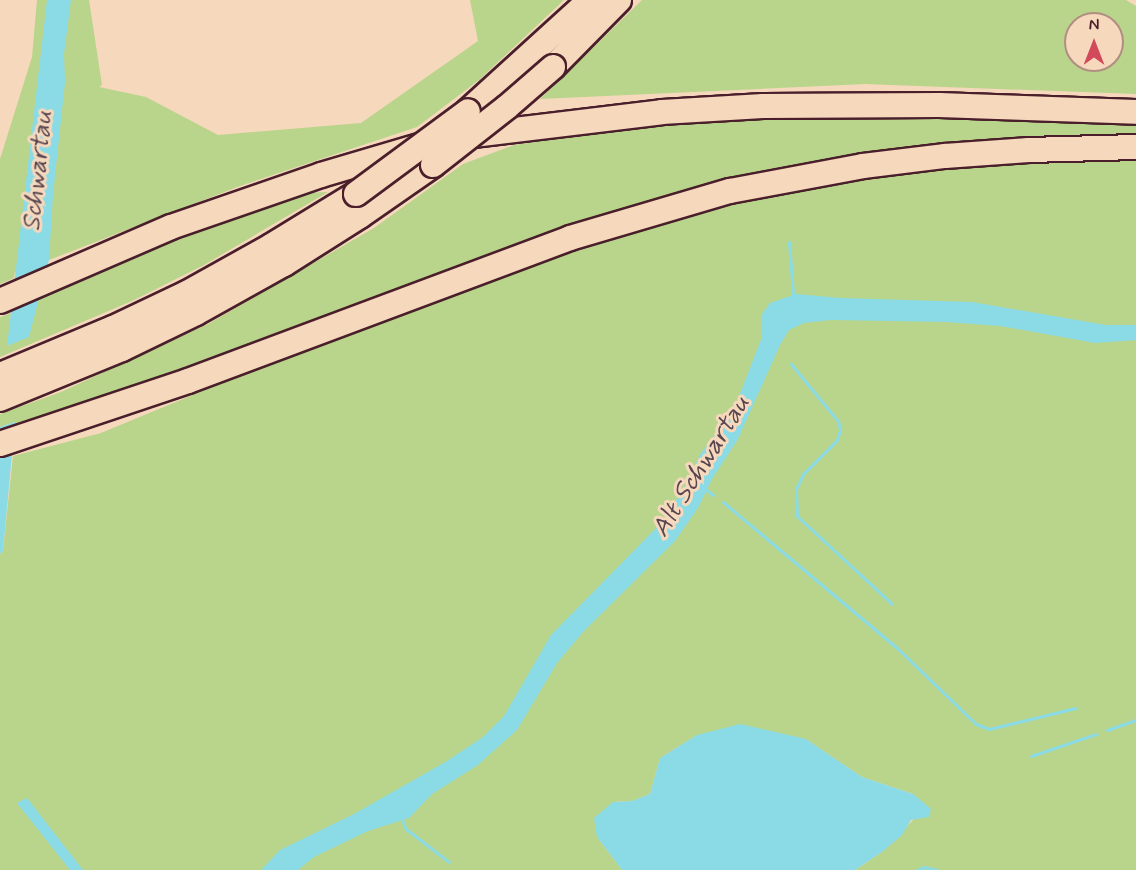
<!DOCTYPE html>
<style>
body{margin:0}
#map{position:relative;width:1136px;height:870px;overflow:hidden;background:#f6d8bc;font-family:Mynerve,sans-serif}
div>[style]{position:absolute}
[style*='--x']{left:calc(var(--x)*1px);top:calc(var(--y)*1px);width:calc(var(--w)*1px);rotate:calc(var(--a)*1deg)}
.green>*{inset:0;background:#b9d48b}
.water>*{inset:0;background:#8adbe5}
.stream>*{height:3px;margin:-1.5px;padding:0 1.5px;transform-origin:1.5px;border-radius:1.5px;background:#8adbe5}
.roads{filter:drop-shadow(2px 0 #4a1f2b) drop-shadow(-2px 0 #4a1f2b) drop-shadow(0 2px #4a1f2b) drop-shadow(0 -2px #4a1f2b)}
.highway>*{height:24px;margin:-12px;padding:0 12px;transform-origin:12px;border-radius:12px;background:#f6d8bc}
.bridges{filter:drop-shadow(2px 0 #4a1f2b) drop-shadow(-2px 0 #4a1f2b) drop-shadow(0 2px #4a1f2b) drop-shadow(0 -2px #4a1f2b)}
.highway-bridge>*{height:24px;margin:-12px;padding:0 12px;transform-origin:12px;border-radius:12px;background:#f6d8bc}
span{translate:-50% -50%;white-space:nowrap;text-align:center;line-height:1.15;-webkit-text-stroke:6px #f6d8bc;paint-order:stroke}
.water-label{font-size:26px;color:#574550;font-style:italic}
.north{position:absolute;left:1064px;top:12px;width:60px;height:60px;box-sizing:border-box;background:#f6d8bc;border:2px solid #b18e82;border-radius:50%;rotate:0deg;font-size:16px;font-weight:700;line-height:24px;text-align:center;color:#4a1f2b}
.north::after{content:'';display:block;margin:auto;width:21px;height:27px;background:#d1495b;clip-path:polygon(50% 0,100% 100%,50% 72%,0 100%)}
</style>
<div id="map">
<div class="green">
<div style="clip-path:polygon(37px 0,89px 0,102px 85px,99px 87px,146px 97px,218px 135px,361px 123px,478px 41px,470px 0,564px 0,479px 80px,417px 127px,240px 186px,49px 260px,49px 247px,15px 272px,14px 278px,0 284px,0 159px,32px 57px)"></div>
<div style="clip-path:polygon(evenodd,642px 0,1126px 0,1136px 6px,1136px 94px,865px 84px,540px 99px,642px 0,1076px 24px,1112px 24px,1112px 60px,1076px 60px,1076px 24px)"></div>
<div style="clip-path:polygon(837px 114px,1136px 120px,1136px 140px,893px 151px,748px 174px,615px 211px,432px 275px,224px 358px,14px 427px,15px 422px,0 427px,0 414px,61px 392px,208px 324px,374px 228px,463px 164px,514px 145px,626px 129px)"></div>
<div style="clip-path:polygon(1034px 159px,1136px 160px,1136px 870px,855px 870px,882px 852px,915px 818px,921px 802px,913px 794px,862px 777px,806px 739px,697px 735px,660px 758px,650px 794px,632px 801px,613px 802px,597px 837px,622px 870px,0 870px,0 554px,3px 551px,13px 456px,101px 433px,335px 336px,669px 217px,823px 182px)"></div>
<div style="clip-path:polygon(328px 192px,204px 265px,132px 301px,0 357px,0 317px,11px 313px,8px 346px,34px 315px,38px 298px,175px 233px,280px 194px)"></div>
</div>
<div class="water">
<div style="clip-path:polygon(47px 0,71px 0,64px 54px,65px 82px,53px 195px,49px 260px,29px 337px,7px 346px)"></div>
<div style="clip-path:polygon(796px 294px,841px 298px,972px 302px,1106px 325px,1136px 325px,1136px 340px,1095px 343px,1000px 326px,946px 322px,831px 320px,804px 323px,789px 330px,780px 345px,738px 439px,712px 479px,698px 508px,675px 541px,583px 632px,557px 663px,517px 730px,478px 765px,432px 794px,409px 818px,368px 831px,314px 857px,298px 870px,261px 870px,280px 850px,354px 814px,447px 761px,483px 737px,504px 716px,551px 635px,663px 521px,683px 489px,701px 453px,723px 424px,738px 399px,762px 337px,762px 314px,770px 303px)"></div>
<div style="clip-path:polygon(15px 422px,3px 551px,0 554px,0 427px)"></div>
<div style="clip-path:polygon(740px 724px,806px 739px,862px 777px,913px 794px,931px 809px,929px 817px,911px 820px,902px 835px,882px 852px,855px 870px,622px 870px,597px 837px,594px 818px,613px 802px,632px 801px,650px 794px,660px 758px,697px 735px)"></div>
<div style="clip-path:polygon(27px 798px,83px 870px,70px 870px,17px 803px)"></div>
</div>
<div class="stream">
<div style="--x:789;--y:242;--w:52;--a:85.6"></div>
<div style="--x:791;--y:364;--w:74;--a:50.5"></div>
<div style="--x:838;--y:421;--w:9;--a:77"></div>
<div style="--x:840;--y:430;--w:10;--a:107"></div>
<div style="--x:837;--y:440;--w:48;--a:135"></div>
<div style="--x:803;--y:474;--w:17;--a:115"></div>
<div style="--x:796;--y:489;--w:27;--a:88"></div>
<div style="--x:797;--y:516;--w:129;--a:42.8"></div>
<div style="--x:705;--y:489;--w:10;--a:37"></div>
<div style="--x:723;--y:502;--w:226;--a:40"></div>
<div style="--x:896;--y:647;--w:111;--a:43.9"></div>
<div style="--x:976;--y:724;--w:14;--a:21"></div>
<div style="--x:989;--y:729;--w:89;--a:-13.6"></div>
<div style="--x:1107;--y:730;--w:31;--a:-19"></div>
<div style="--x:1031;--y:756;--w:69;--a:-18.7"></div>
<div style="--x:402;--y:820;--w:10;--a:66"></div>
<div style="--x:406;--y:829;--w:54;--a:37.5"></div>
<div style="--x:917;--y:870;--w:8;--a:-23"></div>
<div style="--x:924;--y:867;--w:13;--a:13"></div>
</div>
<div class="roads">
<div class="highway">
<div style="--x:553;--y:67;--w:94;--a:-45.4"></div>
<div style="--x:468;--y:111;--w:165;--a:-42.3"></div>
<div style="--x:465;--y:136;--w:198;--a:-6.9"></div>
<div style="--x:662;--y:112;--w:101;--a:-3.4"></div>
<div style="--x:763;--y:106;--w:176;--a:-0.3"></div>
<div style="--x:939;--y:105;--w:197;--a:2"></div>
<div style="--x:0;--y:301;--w:186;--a:-23.4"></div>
<div style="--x:171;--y:227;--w:159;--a:-19.1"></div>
<div style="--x:321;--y:175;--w:105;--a:-16.5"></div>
<div style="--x:0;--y:375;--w:122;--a:-22.6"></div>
<div style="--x:113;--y:328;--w:82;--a:-25.3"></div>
<div style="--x:187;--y:293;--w:96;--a:-29.2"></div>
<div style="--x:271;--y:246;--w:100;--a:-31.5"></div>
<div style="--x:0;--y:399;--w:132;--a:-22.3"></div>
<div style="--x:122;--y:349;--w:82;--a:-25.9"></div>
<div style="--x:196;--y:313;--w:101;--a:-29.1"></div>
<div style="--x:284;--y:264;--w:90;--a:-32.3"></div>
<div style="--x:360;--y:216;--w:89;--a:-34.9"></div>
<div style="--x:0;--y:444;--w:198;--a:-18.5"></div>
<div style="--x:188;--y:381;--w:408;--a:-20.5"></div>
<div style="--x:570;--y:238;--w:167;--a:-16.4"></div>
<div style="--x:730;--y:191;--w:135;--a:-10.6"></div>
<div style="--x:863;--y:166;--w:83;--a:-7"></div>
<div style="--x:945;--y:156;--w:84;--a:-4.1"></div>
<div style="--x:1029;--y:150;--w:107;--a:-1.6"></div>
</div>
</div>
<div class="bridges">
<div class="highway-bridge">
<div style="--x:433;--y:165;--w:94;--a:-38.1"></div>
<div style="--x:507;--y:107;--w:61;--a:-41"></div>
<div style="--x:356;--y:194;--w:139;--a:-36.5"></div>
</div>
</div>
<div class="water-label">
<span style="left:39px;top:171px;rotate:-84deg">Schwartau</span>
<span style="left:702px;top:467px;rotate:-58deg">Alt Schwartau</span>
</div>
<div class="north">N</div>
</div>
